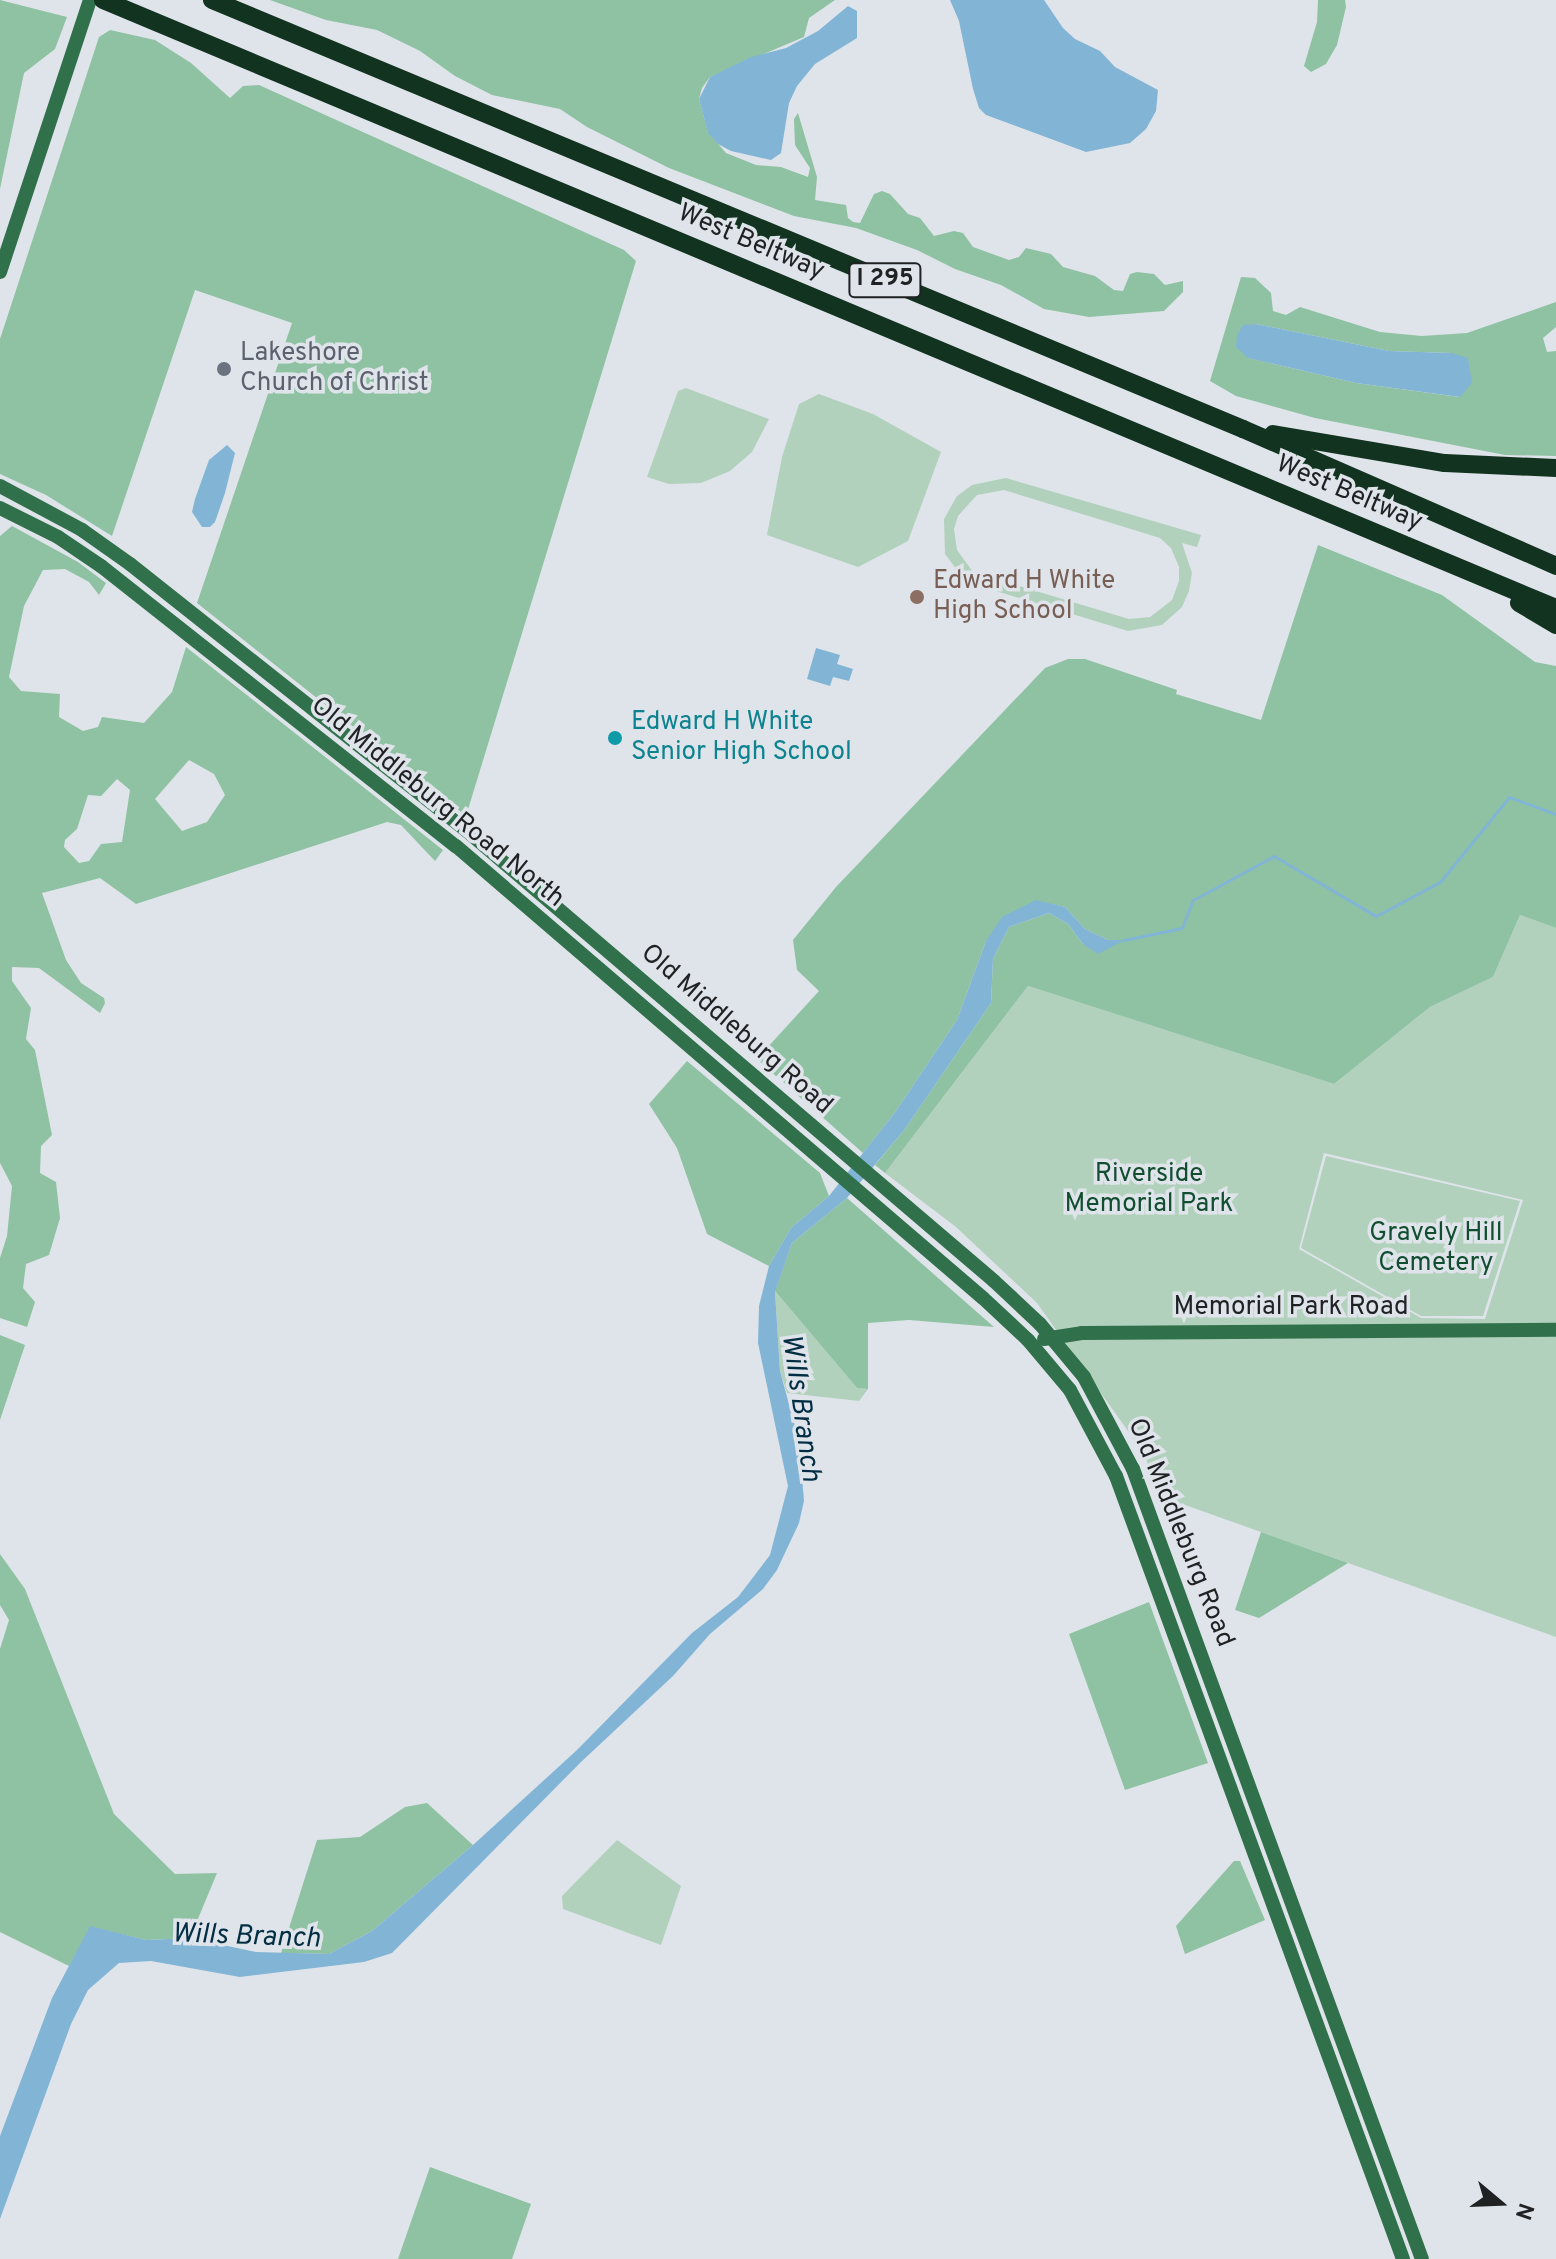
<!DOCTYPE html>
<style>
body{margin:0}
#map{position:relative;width:1556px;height:2259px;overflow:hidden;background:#dfe4ea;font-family:Overpass,sans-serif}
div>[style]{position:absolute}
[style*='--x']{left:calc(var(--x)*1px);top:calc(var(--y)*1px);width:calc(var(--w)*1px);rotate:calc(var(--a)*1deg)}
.green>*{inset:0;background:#b1d1bc}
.forest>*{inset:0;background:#8fc2a2}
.water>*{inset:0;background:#82b5d5}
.stream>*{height:3px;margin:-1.5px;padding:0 1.5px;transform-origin:1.5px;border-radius:1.5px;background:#82b5d5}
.secondary>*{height:14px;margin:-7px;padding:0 7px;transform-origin:7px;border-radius:7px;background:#30704b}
.highway>*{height:18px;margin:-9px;padding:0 9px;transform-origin:9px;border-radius:9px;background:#123320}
.dots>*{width:22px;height:22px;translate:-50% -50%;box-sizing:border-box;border:4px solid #dfe4ea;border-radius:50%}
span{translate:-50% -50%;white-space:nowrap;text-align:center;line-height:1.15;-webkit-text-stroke:7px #dfe4ea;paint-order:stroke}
.shield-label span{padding:2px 6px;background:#dfe4ea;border:2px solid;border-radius:6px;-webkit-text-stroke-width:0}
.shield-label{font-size:24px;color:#1f2123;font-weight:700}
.street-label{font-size:26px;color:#1f2123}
.worship-label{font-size:26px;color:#5b616d}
.left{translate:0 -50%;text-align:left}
.education-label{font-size:26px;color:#785e54}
.culture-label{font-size:26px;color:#0d838f}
.park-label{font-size:26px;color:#114e30}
.water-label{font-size:28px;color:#022e44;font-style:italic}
.north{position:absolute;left:1460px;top:2163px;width:80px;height:80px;-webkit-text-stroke:6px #dfe4ea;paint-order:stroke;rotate:109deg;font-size:22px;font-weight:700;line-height:32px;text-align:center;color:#1f2123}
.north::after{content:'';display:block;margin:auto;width:28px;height:36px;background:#1f2123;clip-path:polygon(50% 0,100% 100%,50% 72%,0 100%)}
</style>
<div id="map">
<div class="green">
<div style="clip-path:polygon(686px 388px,769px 419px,752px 452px,730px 471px,701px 483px,669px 484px,647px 477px,678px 391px)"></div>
<div style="clip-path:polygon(819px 394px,873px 414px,941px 452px,908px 541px,858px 567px,767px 535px,782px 457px,799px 404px)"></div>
<div style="clip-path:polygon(evenodd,1006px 478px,1201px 535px,1197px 547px,1182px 543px,1192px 573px,1189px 591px,1182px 607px,1162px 625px,1128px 631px,966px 582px,945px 554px,944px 519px,957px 496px,972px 485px,1006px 478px,1004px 490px,1160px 538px,1171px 548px,1179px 567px,1179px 581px,1172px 600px,1150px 617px,1129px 619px,973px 572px,957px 550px,954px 529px,958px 516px,977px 495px,1004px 490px)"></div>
<div style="clip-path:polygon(evenodd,1520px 915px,1556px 928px,1556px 1637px,1157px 1495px,1145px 1455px,1037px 1303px,956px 1227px,885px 1173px,1028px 986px,1334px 1084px,1430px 1007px,1493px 977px,1520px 915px,1324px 1153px,1523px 1200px,1485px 1319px,1421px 1318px,1299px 1249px,1324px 1153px)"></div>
<div style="clip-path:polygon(1326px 1156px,1520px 1201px,1483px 1316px,1421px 1316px,1301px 1248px)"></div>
<div style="clip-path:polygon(775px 1291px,857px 1388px,868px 1389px,859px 1401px,787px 1393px,780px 1371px)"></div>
<div style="clip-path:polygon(617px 1840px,681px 1886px,661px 1945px,563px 1909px,562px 1896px)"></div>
</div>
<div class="forest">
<div style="clip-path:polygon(0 0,67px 17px,55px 49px,24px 73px,0 189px)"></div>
<div style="clip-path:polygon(270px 0,835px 0,809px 18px,804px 37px,710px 77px,702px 88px,699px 99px,708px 132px,726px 153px,756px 165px,781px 167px,808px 177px,810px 168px,795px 145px,794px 119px,798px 113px,817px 177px,815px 200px,846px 205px,848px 218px,853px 222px,860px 223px,874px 194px,882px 191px,890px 194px,908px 214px,920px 218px,934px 236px,954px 231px,963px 233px,973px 247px,1009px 260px,1019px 257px,1026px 248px,1051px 254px,1063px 267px,1095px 276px,1114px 290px,1123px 291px,1130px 274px,1137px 272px,1154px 274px,1165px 285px,1183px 281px,1183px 292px,1164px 311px,1089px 317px,1044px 309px,1001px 285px,955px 269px,917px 250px,856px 228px,794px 216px,669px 168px,587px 127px,560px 109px,492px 95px,455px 76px,420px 51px,377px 30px,326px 20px)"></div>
<div style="clip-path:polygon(1318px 0,1345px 0,1346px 7px,1337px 45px,1326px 64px,1311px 72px,1304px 66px,1317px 22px)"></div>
<div style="clip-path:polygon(110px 30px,155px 40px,191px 63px,230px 98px,243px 86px,259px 85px,624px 250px,636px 261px,466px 816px,197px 603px,292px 323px,195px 290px,112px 536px,46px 495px,0 474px,0 339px,99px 37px)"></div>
<div style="clip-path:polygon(evenodd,1241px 277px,1255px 278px,1271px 293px,1273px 311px,1286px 315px,1300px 307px,1380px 332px,1422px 336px,1467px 333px,1556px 302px,1556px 327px,1543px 338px,1547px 352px,1556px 351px,1556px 456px,1505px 455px,1315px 418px,1236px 396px,1210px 381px,1241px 277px,1256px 324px,1389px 351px,1452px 353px,1459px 397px,1356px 383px,1249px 358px,1256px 324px)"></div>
<div style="clip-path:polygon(evenodd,12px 526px,78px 562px,106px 583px,99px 595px,89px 582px,65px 569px,43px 570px,24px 606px,9px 677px,21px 691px,60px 694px,59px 717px,83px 731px,98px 727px,102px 717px,144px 723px,172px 692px,186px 647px,443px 850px,435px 861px,401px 825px,387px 822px,136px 904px,100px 878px,42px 893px,66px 960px,81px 983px,104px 998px,105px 1003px,100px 1013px,39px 968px,12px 967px,12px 981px,31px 1008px,26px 1039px,35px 1050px,52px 1135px,41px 1146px,40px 1173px,56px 1182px,60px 1218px,49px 1255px,26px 1264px,23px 1288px,35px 1302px,27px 1327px,0 1318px,0 1258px,7px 1236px,12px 1186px,0 1163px,0 536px,12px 526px,189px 760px,214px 774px,225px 795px,207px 822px,182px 831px,155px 799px,189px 760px,12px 526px,117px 779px,130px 790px,122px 842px,101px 844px,89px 861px,79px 863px,64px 847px,65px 840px,77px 829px,88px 795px,101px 796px,117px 779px)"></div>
<div style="clip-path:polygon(1318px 545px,1442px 595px,1535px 662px,1556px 666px,1556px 928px,1520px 915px,1493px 977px,1430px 1007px,1334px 1084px,1028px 986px,885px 1173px,875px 1165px,905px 1129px,991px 1003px,993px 959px,1009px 927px,1049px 913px,1068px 924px,1083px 944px,1122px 940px,1108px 940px,1085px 929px,1065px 907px,1036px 901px,986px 941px,957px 1020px,896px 1111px,863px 1153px,760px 1062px,766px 1049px,819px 991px,797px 970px,793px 940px,836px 887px,1045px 668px,1068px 659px,1085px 659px,1177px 690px,1176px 694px,1261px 720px)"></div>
<div style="clip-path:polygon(687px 1061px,820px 1173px,829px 1196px,791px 1228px,769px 1266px,707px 1234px,677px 1148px,649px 1104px)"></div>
<div style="clip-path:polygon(847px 1198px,994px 1327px,909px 1320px,868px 1323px,868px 1389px,857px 1388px,775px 1291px,792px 1243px)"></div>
<div style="clip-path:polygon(0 1335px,25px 1345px,0 1420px)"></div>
<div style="clip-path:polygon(1261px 1532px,1348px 1563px,1259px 1618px,1235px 1610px)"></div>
<div style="clip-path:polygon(0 1554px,25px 1589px,114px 1814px,175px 1874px,217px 1873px,190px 1938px,146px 1940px,91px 1927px,69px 1966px,0 1932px,0 1649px,9px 1620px,0 1605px)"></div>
<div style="clip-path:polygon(1149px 1602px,1208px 1763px,1125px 1790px,1069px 1634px)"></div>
<div style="clip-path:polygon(427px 1803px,473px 1845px,372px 1931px,329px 1954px,281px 1953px,317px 1840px,360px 1837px,405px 1807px)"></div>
<div style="clip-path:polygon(1234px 1861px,1240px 1861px,1265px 1920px,1185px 1954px,1176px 1926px)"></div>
<div style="clip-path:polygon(430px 2167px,531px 2204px,512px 2259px,398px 2259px)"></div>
</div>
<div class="water">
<div style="clip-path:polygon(950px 0,1044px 0,1063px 28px,1075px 39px,1100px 51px,1115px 67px,1158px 90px,1156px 111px,1146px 129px,1130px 143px,1086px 152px,986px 115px,979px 108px,973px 89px,959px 21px)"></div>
<div style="clip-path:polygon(848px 6px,857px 11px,857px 38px,815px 64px,797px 86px,789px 103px,781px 153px,771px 160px,731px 151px,718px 144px,708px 133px,699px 99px,710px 77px,751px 57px,786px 48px,818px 31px)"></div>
<div style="clip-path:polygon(1256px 324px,1389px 351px,1452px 353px,1468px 358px,1472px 383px,1460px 397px,1356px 383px,1248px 358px,1236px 347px,1237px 335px,1243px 325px)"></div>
<div style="clip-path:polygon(227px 445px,235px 453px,225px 493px,215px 522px,210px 527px,202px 527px,192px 512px,195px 499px,209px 460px)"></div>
<div style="clip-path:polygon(816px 648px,840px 655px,837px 664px,853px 669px,849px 681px,833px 677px,830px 686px,807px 679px)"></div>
<div style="clip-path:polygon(1036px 900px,1065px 907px,1085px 929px,1108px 940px,1125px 940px,1098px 954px,1083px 944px,1068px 924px,1049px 913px,1009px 927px,993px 959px,991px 1003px,905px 1129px,847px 1198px,792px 1243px,775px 1292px,780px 1371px,799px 1441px,804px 1501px,799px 1523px,777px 1570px,763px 1589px,710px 1634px,673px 1676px,581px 1762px,392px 1953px,364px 1962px,240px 1977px,151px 1961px,119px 1963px,88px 1990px,71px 2024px,0 2219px,0 2136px,52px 1998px,90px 1926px,146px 1940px,190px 1938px,256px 1952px,329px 1954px,372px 1931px,473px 1845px,577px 1750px,692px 1633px,738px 1597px,770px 1555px,788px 1486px,758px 1343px,759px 1306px,769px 1266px,791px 1228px,829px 1196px,896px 1111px,957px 1020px,986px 941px,1002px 917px)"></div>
</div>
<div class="stream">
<div style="--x:1124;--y:940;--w:59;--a:-11.7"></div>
<div style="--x:1182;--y:928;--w:30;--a:-69"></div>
<div style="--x:1193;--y:900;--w:92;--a:-28.5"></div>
<div style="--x:1274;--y:856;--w:118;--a:30.5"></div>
<div style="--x:1376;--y:916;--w:72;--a:-28"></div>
<div style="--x:1440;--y:882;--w:109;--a:-50.9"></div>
<div style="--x:1509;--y:797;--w:50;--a:19.9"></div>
</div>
<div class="secondary">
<div style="--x:0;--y:272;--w:287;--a:-71.7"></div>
<div style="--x:0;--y:486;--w:93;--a:28.2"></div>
<div style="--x:82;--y:530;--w:59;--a:35.3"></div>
<div style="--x:130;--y:564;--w:430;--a:38.4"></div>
<div style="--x:467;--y:831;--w:693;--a:40.49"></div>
<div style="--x:994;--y:1281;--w:63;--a:43.1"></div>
<div style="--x:1040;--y:1324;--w:69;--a:50.3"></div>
<div style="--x:1084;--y:1377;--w:104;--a:62"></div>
<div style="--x:1133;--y:1469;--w:841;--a:69.91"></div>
<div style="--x:0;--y:508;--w:65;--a:26.6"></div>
<div style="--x:58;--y:537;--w:52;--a:34"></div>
<div style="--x:101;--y:566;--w:452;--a:38.3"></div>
<div style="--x:456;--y:846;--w:694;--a:40.62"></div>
<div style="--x:983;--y:1298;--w:62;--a:43"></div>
<div style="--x:1028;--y:1340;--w:65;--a:50"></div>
<div style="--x:1070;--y:1390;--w:98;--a:61.9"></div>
<div style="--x:1116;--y:1476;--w:834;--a:69.87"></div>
<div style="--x:1044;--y:1339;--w:38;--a:-9"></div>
<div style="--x:1082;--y:1333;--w:474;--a:-0.4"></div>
</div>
<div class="highway">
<div style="--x:103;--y:0;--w:1575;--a:22.71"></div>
<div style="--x:212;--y:0;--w:1117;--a:22.59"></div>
<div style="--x:1243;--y:429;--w:342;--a:23.6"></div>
<div style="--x:1273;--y:434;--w:174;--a:9.6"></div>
<div style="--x:1445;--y:463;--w:111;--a:2.6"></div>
<div style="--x:1519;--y:603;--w:43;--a:30.7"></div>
</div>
<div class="dots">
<div style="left:224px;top:369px;background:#6b7280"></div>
<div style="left:917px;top:597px;background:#8d6e63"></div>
<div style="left:615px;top:738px;background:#0f9aa8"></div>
</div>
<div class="shield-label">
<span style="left:885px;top:280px">I 295</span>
</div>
<div class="street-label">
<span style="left:751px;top:243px;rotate:23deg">West Beltway</span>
<span style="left:1349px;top:494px;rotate:23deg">West Beltway</span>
<span style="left:437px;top:803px;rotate:39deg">Old Middleburg Road North</span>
<span style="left:736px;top:1030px;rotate:41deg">Old Middleburg Road</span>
<span style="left:1291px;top:1308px">Memorial Park Road</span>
<span style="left:1180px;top:1533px;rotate:68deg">Old Middleburg Road</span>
</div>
<div class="worship-label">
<span class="left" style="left:240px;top:369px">Lakeshore<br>Church of Christ</span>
</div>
<div class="education-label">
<span class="left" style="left:933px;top:597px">Edward H White<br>High School</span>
</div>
<div class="culture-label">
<span class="left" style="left:631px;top:738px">Edward H White<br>Senior High School</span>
</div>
<div class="park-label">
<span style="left:1149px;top:1190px">Riverside<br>Memorial Park</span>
<span style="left:1436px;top:1249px">Gravely Hill<br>Cemetery</span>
</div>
<div class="water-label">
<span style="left:800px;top:1408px;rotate:82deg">Wills Branch</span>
<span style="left:246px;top:1937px;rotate:2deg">Wills Branch</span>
</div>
<div class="north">N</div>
</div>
